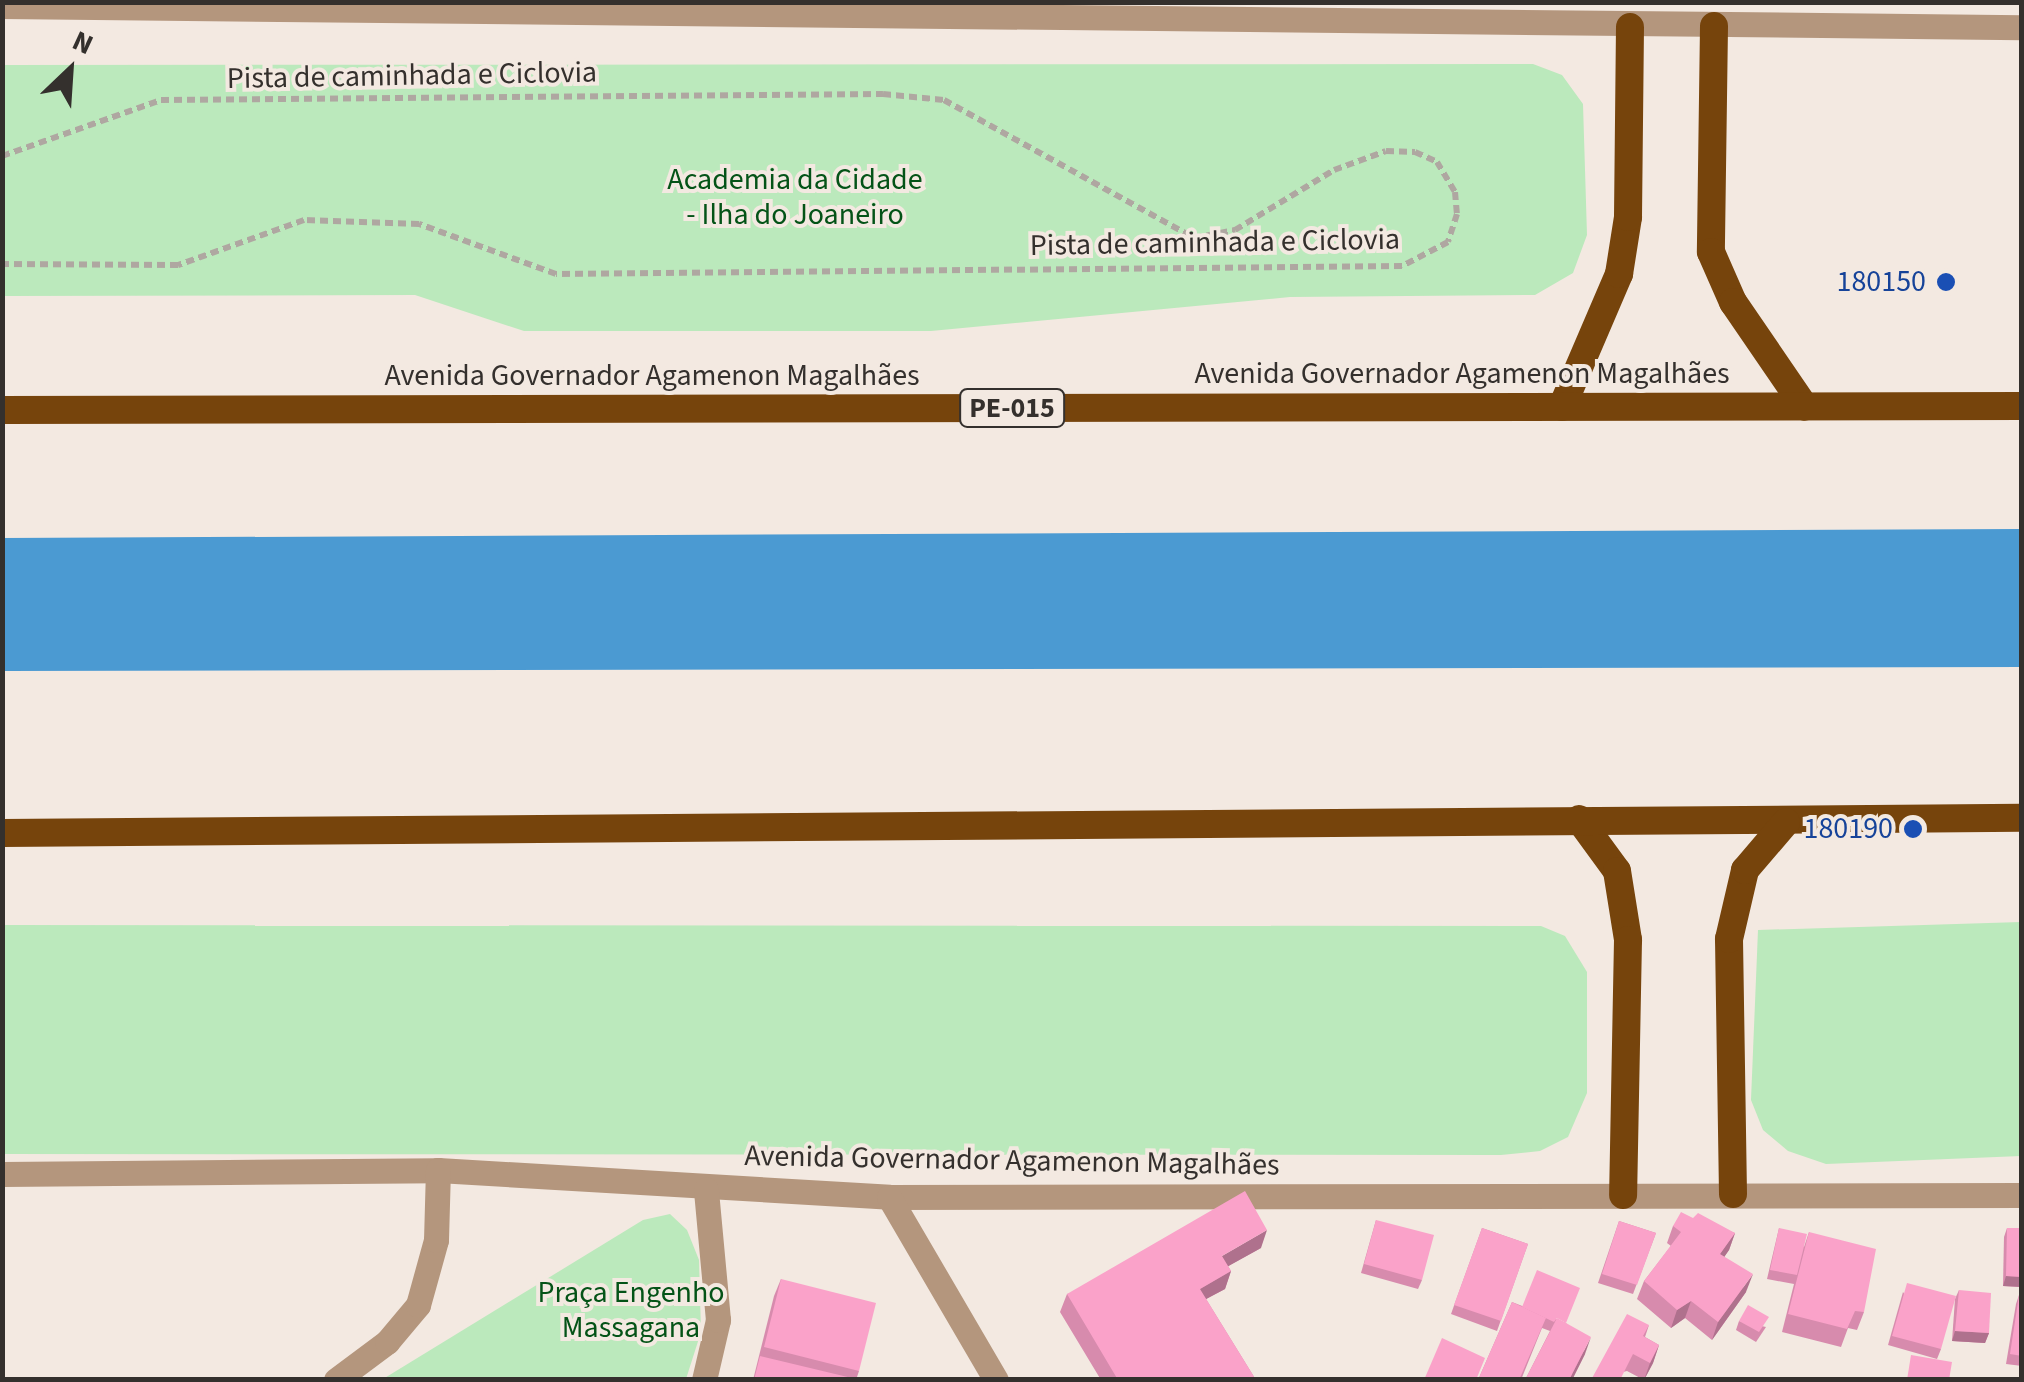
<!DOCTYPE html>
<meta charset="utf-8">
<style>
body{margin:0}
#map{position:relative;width:2024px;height:1382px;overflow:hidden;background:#f3e9e1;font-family:"Source Sans 3",sans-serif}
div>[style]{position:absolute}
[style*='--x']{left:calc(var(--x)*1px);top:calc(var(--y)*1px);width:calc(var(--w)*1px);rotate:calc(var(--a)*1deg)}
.green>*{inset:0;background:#bbe9bc}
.water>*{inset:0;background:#4b9ad2}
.path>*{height:6px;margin-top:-3px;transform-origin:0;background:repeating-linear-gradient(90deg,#afa7a1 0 8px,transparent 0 13px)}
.minor>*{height:25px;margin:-12.5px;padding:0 12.5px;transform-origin:12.5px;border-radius:12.5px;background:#b4967d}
.trunk>*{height:28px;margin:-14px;padding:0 14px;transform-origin:14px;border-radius:14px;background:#76440c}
.wall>*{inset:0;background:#d78bad}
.shaded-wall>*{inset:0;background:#af718d}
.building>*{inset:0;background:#faa2c9}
.dots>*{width:28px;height:28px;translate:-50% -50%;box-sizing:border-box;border:5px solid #f3e9e1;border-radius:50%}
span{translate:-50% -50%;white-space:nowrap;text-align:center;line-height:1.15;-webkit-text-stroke:8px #f3e9e1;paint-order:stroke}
.shield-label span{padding:2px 8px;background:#f3e9e1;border:2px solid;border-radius:8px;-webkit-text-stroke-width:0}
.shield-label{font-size:28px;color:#34302d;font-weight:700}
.street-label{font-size:30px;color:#34302d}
.park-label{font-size:30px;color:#045317}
.transit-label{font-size:30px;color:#164399}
.right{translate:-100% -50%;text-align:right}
.frame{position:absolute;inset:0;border:5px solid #34302d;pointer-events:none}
.north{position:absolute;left:20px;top:20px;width:100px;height:100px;-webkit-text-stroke:8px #f3e9e1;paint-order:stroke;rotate:25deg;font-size:28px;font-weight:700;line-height:40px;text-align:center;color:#34302d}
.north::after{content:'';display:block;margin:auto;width:35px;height:45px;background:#34302d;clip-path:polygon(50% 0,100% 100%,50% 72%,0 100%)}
</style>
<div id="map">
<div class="green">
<div style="clip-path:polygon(1533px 64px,1562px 75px,1583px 104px,1587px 235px,1573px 273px,1535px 295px,1290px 297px,931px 331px,524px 331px,415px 295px,3px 296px,3px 65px)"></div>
<div style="clip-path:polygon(2021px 922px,2021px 1156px,1826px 1164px,1788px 1151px,1763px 1130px,1751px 1100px,1758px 930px)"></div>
<div style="clip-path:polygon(3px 925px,1541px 926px,1565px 936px,1587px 972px,1587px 1093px,1568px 1137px,1540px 1151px,1501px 1155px,3px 1154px)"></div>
<div style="clip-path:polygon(670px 1214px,687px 1230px,699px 1260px,701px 1332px,686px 1379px,383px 1379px,643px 1220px)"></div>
</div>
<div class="water">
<div style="clip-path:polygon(2021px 529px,2021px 667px,3px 671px,3px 538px)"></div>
</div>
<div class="path">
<div style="--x:2;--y:156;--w:169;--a:-19.4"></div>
<div style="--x:161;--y:100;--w:722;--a:-0.48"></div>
<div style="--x:883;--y:94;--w:61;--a:5.6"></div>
<div style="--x:944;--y:100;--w:286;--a:28.9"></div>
<div style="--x:1194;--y:238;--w:42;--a:-11"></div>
<div style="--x:1235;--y:230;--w:116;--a:-31.2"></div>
<div style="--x:1334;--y:170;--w:55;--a:-20.1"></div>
<div style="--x:1386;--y:151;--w:29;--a:2"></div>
<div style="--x:1415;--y:152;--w:24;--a:24"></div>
<div style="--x:1437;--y:162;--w:35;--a:59"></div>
<div style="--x:1455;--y:192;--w:22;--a:85"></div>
<div style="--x:1457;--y:214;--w:29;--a:108"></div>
<div style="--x:1448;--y:242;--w:52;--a:152.4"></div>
<div style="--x:1402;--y:266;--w:846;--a:179.46"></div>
<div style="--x:556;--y:274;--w:146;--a:-159.9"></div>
<div style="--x:419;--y:224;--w:115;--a:-178"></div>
<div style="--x:304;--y:220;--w:134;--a:160.3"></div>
<div style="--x:178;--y:265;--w:176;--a:-179.7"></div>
</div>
<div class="minor">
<div style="--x:2;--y:6;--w:2020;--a:0.6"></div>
<div style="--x:2;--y:1174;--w:436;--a:-0.5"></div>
<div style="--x:438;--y:1170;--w:452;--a:3.4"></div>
<div style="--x:889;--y:1197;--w:1133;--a:-0.1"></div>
<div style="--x:889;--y:1197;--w:212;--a:59.7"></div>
<div style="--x:336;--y:1380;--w:64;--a:-36.7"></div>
<div style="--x:387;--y:1342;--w:48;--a:-50"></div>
<div style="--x:418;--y:1305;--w:67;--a:-74.5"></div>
<div style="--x:436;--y:1240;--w:70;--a:-88.4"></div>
<div style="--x:704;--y:1380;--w:62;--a:-76.9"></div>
<div style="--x:718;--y:1320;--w:131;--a:-95.3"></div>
</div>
<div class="trunk">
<div style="--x:1714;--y:26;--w:226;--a:90.8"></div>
<div style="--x:1711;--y:252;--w:55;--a:66.3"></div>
<div style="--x:1733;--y:302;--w:127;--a:55.6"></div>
<div style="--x:1562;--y:407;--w:145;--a:-66.8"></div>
<div style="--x:1619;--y:274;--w:58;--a:-81"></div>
<div style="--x:1628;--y:217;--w:190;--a:-89.4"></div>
<div style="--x:2;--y:410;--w:2020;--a:-0.11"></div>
<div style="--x:1579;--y:819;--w:64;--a:53.8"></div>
<div style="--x:1617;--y:871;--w:70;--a:80.9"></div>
<div style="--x:1628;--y:940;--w:255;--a:91.1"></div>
<div style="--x:2;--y:833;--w:2020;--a:-0.43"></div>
<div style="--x:1733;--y:1194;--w:255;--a:-90.9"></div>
<div style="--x:1729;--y:939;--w:71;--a:-76.9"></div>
<div style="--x:1745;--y:870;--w:63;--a:-49.5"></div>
</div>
<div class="wall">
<div style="clip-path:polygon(1693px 1218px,1735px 1233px,1729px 1250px,1724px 1257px,1746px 1292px,1712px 1340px,1685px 1318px,1671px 1328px,1637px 1299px,1644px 1281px,1671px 1246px,1667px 1243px,1673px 1226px)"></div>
<div style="clip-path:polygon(1376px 1220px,1422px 1280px,1418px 1289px,1361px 1273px)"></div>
<div style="clip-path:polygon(1619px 1221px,1656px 1233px,1633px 1294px,1598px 1283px)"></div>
<div style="clip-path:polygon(1482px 1228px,1528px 1244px,1497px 1331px,1451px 1314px)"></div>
<div style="clip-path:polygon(1779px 1228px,1804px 1247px,1809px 1232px,1864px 1312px,1857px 1330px,1848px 1328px,1841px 1347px,1782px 1332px,1794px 1284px,1767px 1279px)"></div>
<div style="clip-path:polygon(2007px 1228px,2022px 1228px,2022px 1287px,2003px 1286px,2004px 1237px)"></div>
<div style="clip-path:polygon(1261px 1248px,1228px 1266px,1231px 1271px,1225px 1289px,1206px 1299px,1256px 1380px,1101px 1380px,1060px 1312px,1067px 1294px)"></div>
<div style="clip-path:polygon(781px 1279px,859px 1371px,856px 1380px,753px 1380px,774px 1296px)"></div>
<div style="clip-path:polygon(1959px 1290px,1989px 1333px,1985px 1343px,1952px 1341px,1955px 1299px)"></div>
<div style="clip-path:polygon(1903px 1292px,1941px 1349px,1937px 1359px,1888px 1345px)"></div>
<div style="clip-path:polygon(2019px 1295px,2022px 1295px,2022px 1366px,2006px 1364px,2016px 1304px)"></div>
<div style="clip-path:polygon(1512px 1302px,1566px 1323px,1585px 1354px,1572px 1380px,1525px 1380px,1550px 1331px,1542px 1328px,1521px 1380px,1478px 1380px)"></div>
<div style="clip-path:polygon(1739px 1321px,1766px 1327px,1756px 1342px,1736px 1330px)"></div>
<div style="clip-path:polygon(1649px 1325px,1645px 1337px,1659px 1345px,1653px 1363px,1644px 1380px,1627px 1371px,1591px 1380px)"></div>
</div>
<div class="shaded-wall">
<div style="clip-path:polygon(1267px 1230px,1261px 1248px,1216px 1273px,1222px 1256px)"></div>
<div style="clip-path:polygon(1735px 1233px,1729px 1250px,1714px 1272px,1720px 1254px)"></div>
<div style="clip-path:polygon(1231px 1271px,1225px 1289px,1193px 1306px,1200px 1289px)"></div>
<div style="clip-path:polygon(1753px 1274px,1746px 1292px,1712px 1340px,1718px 1322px)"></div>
<div style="clip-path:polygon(2006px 1276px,2022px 1277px,2022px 1287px,2003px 1286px)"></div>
<div style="clip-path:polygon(1691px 1301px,1685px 1318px,1671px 1328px,1677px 1310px)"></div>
<div style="clip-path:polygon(1955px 1331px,1989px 1333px,1985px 1343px,1952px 1341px)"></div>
<div style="clip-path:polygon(1591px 1337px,1585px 1354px,1572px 1380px,1569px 1380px)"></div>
<div style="clip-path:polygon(1659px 1345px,1653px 1363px,1644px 1380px,1650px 1363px)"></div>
</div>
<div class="building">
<div style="clip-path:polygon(1245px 1191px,1267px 1230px,1222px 1256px,1231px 1271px,1200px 1289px,1256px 1380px,1118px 1380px,1067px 1294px)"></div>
<div style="clip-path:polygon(1681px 1212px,1693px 1218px,1698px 1213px,1735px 1233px,1720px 1254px,1753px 1274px,1718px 1322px,1691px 1301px,1677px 1310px,1644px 1281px,1681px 1232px,1673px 1226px)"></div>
<div style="clip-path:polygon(1376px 1220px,1434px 1235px,1422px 1280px,1364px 1264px)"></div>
<div style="clip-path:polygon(1619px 1221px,1656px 1233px,1637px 1285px,1602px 1274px)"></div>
<div style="clip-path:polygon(1482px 1228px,1528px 1244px,1501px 1321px,1454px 1305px)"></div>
<div style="clip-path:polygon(1779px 1228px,1807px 1234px,1797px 1275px,1770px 1270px)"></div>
<div style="clip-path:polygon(2007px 1228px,2022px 1228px,2022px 1277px,2006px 1276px)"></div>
<div style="clip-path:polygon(1809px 1232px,1876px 1249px,1864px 1312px,1855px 1311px,1847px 1329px,1788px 1314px)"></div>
<div style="clip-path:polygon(1537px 1270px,1580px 1288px,1566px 1323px,1557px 1318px,1554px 1322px,1522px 1307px)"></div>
<div style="clip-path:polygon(781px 1279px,876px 1303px,859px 1371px,764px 1347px)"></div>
<div style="clip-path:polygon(1907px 1283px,1956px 1296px,1941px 1349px,1892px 1336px)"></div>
<div style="clip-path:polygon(1959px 1290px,1991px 1293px,1989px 1333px,1955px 1331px)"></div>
<div style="clip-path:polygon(2019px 1295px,2022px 1295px,2022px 1356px,2010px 1354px)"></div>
<div style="clip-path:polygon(1512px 1302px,1546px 1318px,1519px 1380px,1478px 1380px)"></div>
<div style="clip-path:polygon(1748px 1305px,1769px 1317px,1759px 1332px,1739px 1321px)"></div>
<div style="clip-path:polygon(1627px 1314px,1649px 1325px,1643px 1336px,1659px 1345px,1650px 1363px,1633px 1354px,1620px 1380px,1591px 1380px)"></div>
<div style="clip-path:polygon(1557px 1318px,1591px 1337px,1569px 1380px,1525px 1380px)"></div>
<div style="clip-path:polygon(1442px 1338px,1485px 1358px,1476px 1380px,1424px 1380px)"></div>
<div style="clip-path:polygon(1911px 1355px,1952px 1362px,1949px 1380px,1907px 1380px)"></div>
<div style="clip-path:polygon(760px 1356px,856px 1379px,754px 1380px)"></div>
</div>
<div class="dots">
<div style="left:1946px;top:282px;background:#1a4fb4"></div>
<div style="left:1913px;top:829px;background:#1a4fb4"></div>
</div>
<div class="shield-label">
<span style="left:1012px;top:408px">PE-015</span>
</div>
<div class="street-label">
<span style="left:412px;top:76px;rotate:-1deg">Pista de caminhada e Ciclovia</span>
<span style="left:1215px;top:243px;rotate:-1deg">Pista de caminhada e Ciclovia</span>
<span style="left:1462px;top:374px">Avenida Governador Agamenon Magalhães</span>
<span style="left:652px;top:376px">Avenida Governador Agamenon Magalhães</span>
<span style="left:1012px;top:1161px;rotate:1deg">Avenida Governador Agamenon Magalhães</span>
</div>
<div class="park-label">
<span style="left:795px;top:197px">Academia da Cidade<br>- Ilha do Joaneiro</span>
<span style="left:631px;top:1310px">Praça Engenho<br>Massagana</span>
</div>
<div class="transit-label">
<span class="right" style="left:1926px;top:282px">180150</span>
<span class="right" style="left:1893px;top:829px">180190</span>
</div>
<div class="frame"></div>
<div class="north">N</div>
</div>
